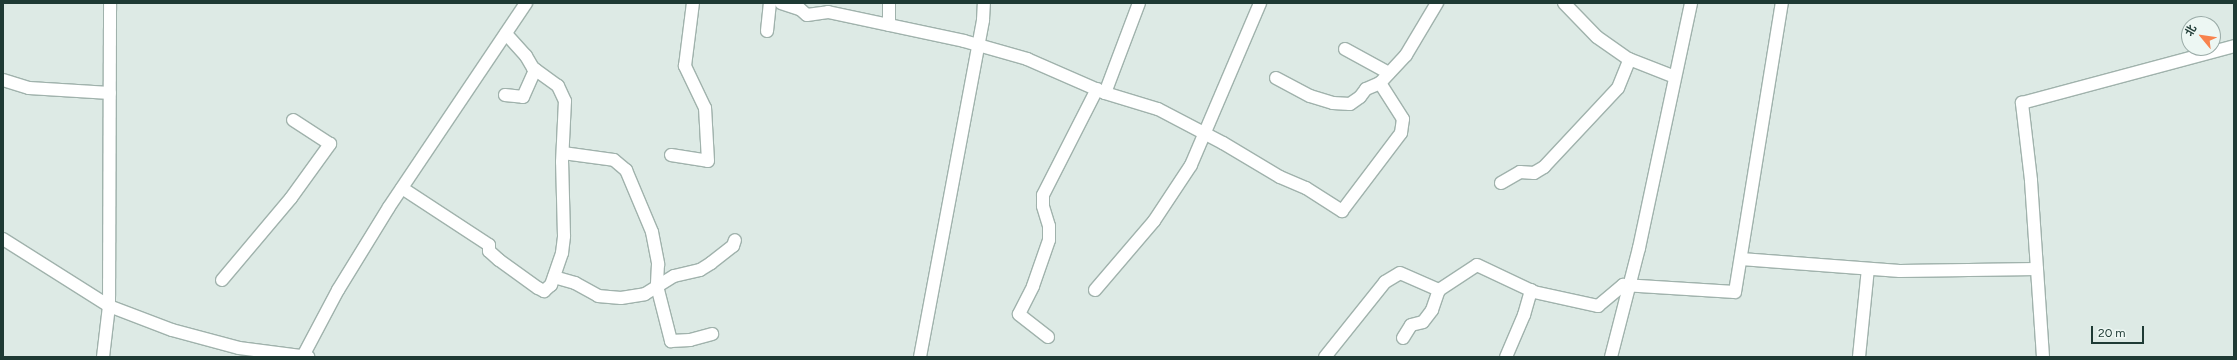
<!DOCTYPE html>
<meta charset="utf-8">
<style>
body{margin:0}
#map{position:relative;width:2237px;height:360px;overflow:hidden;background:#ddeae5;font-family:Figtree,"Noto Sans SC",sans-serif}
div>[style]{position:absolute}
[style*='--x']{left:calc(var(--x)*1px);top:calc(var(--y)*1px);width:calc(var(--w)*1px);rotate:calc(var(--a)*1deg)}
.roads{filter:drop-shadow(1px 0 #a0b2ac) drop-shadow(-1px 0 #a0b2ac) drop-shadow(0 1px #a0b2ac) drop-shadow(0 -1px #a0b2ac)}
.minor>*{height:12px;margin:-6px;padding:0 6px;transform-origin:6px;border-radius:6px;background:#fff}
span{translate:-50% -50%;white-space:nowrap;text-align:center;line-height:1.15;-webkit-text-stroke:3.5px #edf7f3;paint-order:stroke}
.frame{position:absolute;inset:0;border:4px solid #1e3a34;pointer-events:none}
.north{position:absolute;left:2181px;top:16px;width:40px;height:40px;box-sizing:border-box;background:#edf7f3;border:1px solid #9aaba7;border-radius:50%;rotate:299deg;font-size:11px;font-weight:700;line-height:16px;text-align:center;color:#1e3a34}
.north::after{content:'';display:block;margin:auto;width:14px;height:18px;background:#f8834d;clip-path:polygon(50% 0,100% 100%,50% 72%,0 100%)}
.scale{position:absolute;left:2091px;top:326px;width:53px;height:18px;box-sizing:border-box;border:2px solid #1e3a34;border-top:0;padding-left:5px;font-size:12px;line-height:14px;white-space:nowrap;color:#1e3a34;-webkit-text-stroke:3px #edf7f3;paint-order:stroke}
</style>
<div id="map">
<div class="roads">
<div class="minor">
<div style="--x:781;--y:3;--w:20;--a:18"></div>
<div style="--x:800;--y:9;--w:9;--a:41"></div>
<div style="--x:807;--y:15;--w:21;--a:-8"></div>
<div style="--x:828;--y:12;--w:139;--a:12"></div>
<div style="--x:964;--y:41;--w:66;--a:15.9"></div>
<div style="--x:1027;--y:59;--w:85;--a:23.6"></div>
<div style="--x:1105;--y:93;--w:55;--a:16.8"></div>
<div style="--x:1158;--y:109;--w:73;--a:27.6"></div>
<div style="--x:1223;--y:143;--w:66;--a:30.8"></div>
<div style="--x:1280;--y:177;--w:28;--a:23"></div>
<div style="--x:1306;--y:188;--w:43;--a:32.6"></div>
<div style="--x:1342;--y:211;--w:98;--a:-52.9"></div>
<div style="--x:1401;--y:133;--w:14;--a:-82"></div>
<div style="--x:1403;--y:119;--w:43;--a:-122.6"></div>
<div style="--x:1564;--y:3;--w:47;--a:45.9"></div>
<div style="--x:1597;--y:37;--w:39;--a:35"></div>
<div style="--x:1629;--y:59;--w:49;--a:21.4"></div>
<div style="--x:889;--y:25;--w:22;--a:-90"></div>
<div style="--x:767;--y:31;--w:28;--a:-84"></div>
<div style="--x:1345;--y:49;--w:50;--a:28.6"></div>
<div style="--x:1276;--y:78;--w:38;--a:28"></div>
<div style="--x:1310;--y:96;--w:24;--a:17"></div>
<div style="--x:1333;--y:103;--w:17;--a:3"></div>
<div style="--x:1350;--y:104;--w:12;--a:-35"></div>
<div style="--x:1360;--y:97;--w:10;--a:-53"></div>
<div style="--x:1366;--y:89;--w:15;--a:-23"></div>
<div style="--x:1380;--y:83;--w:38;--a:-47"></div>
<div style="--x:1406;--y:55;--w:61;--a:-59.2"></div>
<div style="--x:3;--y:80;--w:27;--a:17"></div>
<div style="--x:29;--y:88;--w:81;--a:3.5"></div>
<div style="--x:1105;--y:93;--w:96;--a:-69.3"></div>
<div style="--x:505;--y:95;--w:18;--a:6"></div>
<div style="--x:523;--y:97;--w:30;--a:-66"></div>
<div style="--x:563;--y:153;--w:51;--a:7.8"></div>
<div style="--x:614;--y:160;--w:16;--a:40"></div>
<div style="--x:626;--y:170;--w:67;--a:67.2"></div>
<div style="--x:652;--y:232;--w:33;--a:79"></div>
<div style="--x:658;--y:264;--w:22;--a:93"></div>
<div style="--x:657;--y:286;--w:57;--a:75.7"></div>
<div style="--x:671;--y:341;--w:19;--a:-3"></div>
<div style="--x:690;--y:340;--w:23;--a:-15"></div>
<div style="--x:671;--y:155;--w:37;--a:9"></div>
<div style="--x:708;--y:161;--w:53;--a:-93.2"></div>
<div style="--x:705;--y:108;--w:47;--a:-115.5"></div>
<div style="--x:685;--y:66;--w:64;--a:-82.8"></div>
<div style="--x:1501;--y:183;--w:22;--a:-30"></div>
<div style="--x:1520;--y:172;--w:14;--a:4"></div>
<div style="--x:1534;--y:173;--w:12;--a:-31"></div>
<div style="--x:1544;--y:167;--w:108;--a:-46.9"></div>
<div style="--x:1618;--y:88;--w:31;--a:-68"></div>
<div style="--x:402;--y:188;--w:104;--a:33.2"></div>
<div style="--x:489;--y:245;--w:6;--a:90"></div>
<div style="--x:489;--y:251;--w:13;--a:42"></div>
<div style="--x:499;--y:260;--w:48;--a:35.7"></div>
<div style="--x:538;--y:288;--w:7;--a:27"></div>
<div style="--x:544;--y:291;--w:9;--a:-41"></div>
<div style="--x:551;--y:285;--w:34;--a:-71"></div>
<div style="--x:562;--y:253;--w:17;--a:-83"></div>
<div style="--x:564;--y:236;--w:74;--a:-91.5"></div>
<div style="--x:562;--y:162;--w:61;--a:-87.2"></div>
<div style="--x:565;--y:101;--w:17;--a:-115"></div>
<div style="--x:558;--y:86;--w:31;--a:-144"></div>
<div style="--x:533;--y:68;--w:14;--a:-120"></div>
<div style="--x:526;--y:56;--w:30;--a:-132"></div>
<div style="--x:3;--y:239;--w:125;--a:32.3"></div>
<div style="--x:109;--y:306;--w:67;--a:20.9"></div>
<div style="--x:172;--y:330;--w:69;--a:15"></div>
<div style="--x:239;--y:348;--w:70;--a:7.4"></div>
<div style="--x:1741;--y:259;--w:159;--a:4.3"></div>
<div style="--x:1900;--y:271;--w:137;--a:-0.8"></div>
<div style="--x:554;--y:277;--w:22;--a:16"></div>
<div style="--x:575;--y:283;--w:26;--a:29"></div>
<div style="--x:598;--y:296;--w:23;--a:5"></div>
<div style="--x:621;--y:298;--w:24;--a:-9"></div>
<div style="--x:645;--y:294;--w:34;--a:-32"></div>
<div style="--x:674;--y:276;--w:27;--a:-13"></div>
<div style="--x:700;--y:270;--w:13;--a:-32"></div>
<div style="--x:711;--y:263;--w:28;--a:-38"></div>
<div style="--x:733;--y:246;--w:6;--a:-72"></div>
<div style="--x:222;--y:280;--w:107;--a:-49.9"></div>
<div style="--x:291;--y:198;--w:67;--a:-54.2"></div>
<div style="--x:330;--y:144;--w:44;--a:-147"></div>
<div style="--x:1095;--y:290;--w:91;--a:-49.5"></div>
<div style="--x:1154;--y:221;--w:67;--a:-56.5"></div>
<div style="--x:1191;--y:165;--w:176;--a:-66.9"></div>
<div style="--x:1048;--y:337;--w:37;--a:-142"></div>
<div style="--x:1019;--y:314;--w:31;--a:-63"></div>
<div style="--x:1033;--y:286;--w:49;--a:-70.8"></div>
<div style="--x:1049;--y:240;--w:14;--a:-90"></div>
<div style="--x:1049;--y:226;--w:21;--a:-107"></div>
<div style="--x:1043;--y:206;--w:11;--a:-90"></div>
<div style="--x:1043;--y:195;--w:119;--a:-63"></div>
<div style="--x:1403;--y:338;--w:15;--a:-58"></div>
<div style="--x:1411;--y:325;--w:12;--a:-14"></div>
<div style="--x:1423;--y:322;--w:15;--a:-53"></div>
<div style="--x:1432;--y:310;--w:21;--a:-71"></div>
<div style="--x:303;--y:356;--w:75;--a:-62.1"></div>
<div style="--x:338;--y:290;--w:97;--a:-58.4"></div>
<div style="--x:389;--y:207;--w:246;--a:-56.1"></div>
<div style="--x:103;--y:357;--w:51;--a:-83.3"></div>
<div style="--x:109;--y:306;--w:303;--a:-89.8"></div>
<div style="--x:920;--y:357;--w:343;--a:-79.4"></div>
<div style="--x:983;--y:20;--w:17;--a:-87"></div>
<div style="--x:1325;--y:357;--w:96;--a:-51.3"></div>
<div style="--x:1385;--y:282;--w:17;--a:-31"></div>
<div style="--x:1400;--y:273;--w:43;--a:23.6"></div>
<div style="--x:1439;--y:290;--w:45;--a:-33.3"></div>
<div style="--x:1477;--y:265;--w:63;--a:25.3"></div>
<div style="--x:1534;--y:292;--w:66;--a:12.3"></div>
<div style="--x:1598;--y:306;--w:33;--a:-40"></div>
<div style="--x:1623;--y:285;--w:112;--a:3.6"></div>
<div style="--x:1735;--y:292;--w:293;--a:-80.8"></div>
<div style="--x:1506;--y:357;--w:46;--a:-66.8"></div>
<div style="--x:1524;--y:315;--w:26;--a:-74"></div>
<div style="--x:1611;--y:357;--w:113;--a:-75.6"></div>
<div style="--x:1639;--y:248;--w:250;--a:-78"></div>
<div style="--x:1859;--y:357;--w:88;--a:-84.2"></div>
<div style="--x:2043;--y:357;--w:177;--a:-93.9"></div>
<div style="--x:2031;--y:180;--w:78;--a:-96.7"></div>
<div style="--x:2022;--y:103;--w:220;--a:-15"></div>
</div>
</div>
<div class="frame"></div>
<div class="north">北</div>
<div class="scale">20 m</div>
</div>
